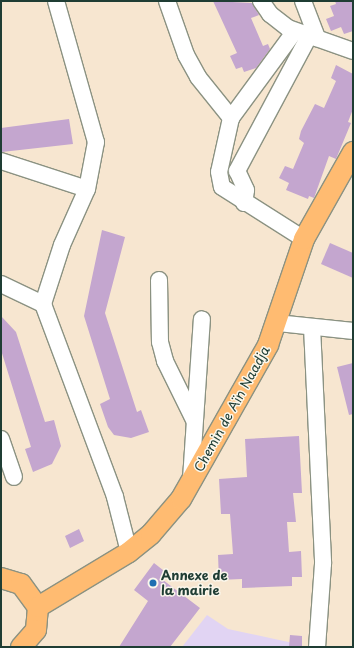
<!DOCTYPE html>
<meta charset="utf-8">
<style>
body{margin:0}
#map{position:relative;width:354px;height:648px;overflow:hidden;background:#f7e6d0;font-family:"Playpen Sans",sans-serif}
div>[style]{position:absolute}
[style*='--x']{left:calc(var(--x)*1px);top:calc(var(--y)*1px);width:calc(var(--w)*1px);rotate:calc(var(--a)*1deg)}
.built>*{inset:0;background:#e1d4f3}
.building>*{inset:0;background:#c4a6cf}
.roads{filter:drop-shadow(1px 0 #8b9282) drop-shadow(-1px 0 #8b9282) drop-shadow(0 1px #8b9282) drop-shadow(0 -1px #8b9282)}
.minor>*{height:16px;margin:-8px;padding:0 8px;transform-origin:8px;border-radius:8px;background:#fff}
.major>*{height:20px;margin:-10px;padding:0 10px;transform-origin:10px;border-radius:10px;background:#ffbb71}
.dots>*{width:11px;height:11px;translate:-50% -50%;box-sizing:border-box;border:2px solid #fbf7ec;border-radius:50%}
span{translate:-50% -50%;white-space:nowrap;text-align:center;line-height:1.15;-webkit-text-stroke:3px #fbf7ec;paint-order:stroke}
.street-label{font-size:13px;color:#1f3d34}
.poi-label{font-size:13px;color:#1f3d34;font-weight:700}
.left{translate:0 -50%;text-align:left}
.frame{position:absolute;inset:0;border:2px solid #1f3d34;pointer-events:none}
</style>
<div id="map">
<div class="built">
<div style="clip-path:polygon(207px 615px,228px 629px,293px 643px,293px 647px,182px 647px)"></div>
</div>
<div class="building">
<div style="clip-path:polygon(213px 1px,252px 3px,259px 15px,251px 18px,263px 46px,268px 44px,270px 49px,256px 68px,244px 72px,242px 67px,236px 69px,230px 56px,237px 53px)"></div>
<div style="clip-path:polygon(335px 1px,353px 1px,353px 31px,344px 34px,341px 27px,331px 31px,326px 19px,334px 16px,330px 6px,336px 4px)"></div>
<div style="clip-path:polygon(336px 65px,353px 74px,353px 109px,348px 122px,351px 123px,336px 159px,329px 156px,314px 198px,309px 196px,308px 199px,286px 190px,289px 183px,279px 178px,285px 166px,293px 169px,304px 143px,299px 139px,301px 131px,315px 104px,324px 108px,336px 81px,331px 78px)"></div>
<div style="clip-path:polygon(69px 119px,73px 144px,2px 152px,1px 128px)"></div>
<div style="clip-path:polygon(102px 230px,125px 237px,105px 313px,137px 412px,141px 410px,149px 432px,131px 438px,114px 435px,108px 427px,100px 404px,110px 399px,84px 316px)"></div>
<div style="clip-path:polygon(330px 243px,353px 253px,353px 278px,321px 264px)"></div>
<div style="clip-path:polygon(1px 316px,16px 332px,45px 422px,54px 420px,61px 446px,52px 464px,33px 472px,25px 449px,31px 447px,1px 350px)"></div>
<div style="clip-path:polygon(353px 363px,353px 414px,349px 415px,337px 367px)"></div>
<div style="clip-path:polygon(299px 436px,302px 493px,293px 493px,296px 522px,287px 522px,289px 552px,301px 551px,302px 577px,292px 577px,292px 586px,242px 588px,242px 579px,219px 580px,218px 555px,233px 554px,230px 514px,221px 514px,219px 479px,247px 477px,245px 439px)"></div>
<div style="clip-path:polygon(79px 529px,84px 541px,70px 548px,65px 536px)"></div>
<div style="clip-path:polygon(154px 563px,168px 574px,163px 580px,200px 608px,170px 647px,119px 647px,148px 601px,134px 590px)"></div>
<div style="clip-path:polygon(290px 635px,302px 636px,302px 647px,289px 647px)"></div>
</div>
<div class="roads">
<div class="minor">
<div style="--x:56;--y:1;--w:147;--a:74.2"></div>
<div style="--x:96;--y:142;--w:48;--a:100.8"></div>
<div style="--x:87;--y:189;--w:61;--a:114.1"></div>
<div style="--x:62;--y:245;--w:62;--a:107.9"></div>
<div style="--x:43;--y:304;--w:206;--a:69.5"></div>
<div style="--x:115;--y:497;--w:57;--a:75.7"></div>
<div style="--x:167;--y:1;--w:57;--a:70.6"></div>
<div style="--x:186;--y:55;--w:25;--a:61"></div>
<div style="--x:198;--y:77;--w:53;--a:51.2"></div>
<div style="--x:231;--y:118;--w:55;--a:102.5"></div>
<div style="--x:219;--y:172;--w:15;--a:79"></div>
<div style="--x:222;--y:187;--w:97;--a:32.4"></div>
<div style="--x:261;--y:1;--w:16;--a:55"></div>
<div style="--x:270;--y:14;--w:23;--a:38"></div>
<div style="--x:288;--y:28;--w:69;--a:19.5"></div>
<div style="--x:303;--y:1;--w:40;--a:69"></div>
<div style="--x:231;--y:118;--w:108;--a:-53.7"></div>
<div style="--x:1;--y:161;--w:90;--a:18"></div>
<div style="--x:244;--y:203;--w:13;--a:-81"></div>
<div style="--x:246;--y:190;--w:21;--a:-115"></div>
<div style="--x:237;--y:171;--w:153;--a:-61.9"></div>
<div style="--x:159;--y:280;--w:62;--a:89.1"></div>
<div style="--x:160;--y:342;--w:20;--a:75"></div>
<div style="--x:165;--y:361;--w:66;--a:63.8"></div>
<div style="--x:1;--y:284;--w:47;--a:25.5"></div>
<div style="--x:277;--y:323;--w:76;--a:6"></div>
<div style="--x:312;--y:327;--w:237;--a:87.3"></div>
<div style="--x:323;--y:564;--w:83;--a:94.1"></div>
<div style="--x:1;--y:439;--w:40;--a:71.1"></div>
<div style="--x:191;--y:479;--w:160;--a:-86.1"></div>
</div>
<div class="major">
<div style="--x:1;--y:578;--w:21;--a:17"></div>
<div style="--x:21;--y:584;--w:29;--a:54"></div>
<div style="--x:38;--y:607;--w:23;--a:95"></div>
<div style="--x:36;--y:630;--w:23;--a:131"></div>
<div style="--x:38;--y:607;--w:106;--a:-31.1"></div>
<div style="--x:129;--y:552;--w:28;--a:-39"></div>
<div style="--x:151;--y:534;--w:46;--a:-49.4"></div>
<div style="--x:181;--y:499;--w:177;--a:-60.5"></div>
<div style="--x:268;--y:345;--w:112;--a:-71.2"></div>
<div style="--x:304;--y:239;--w:100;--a:-60.6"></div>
</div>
</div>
<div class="dots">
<div style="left:153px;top:583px;background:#1f6fb2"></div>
</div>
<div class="street-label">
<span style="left:232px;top:409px;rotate:-61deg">Chemin de Aïn Naadja</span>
</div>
<div class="poi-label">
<span class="left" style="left:161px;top:583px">Annexe de<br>la mairie</span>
</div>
<div class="frame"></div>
</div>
